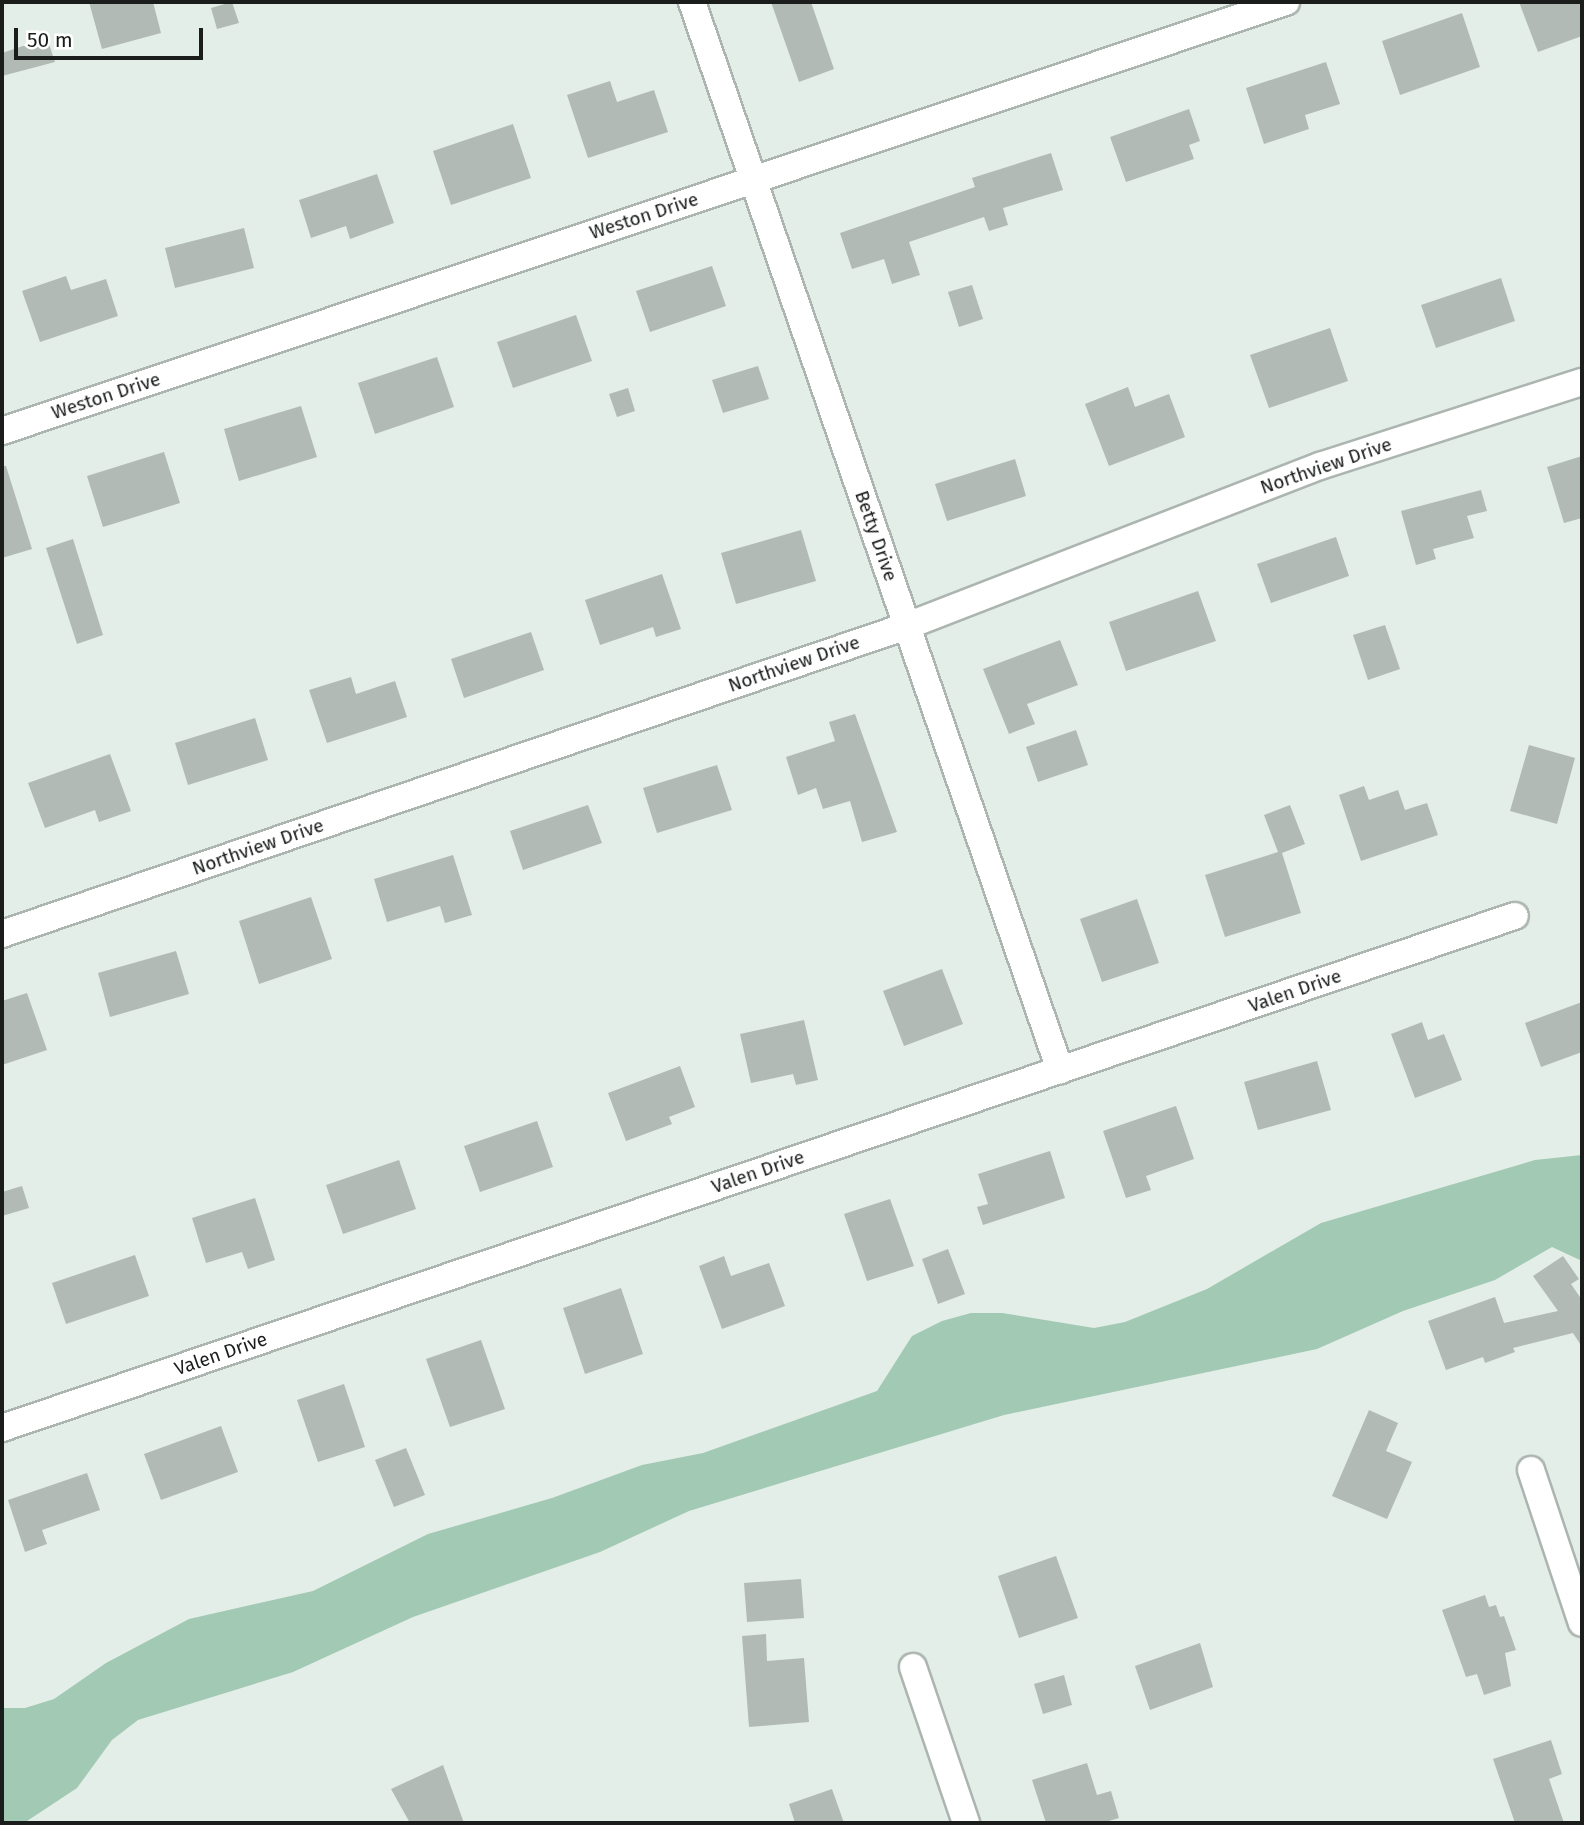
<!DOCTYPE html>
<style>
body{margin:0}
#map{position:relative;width:1584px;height:1825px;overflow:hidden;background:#e4eee8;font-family:"Fira Sans",sans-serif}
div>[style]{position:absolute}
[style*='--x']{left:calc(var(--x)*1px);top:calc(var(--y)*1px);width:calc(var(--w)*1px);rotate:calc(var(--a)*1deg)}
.green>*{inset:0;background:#a2c9b3}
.building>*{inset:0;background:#b1bab5}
.roads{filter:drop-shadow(2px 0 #acb5b0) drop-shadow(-2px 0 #acb5b0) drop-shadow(0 2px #acb5b0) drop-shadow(0 -2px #acb5b0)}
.minor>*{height:26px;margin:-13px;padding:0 13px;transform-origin:13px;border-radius:13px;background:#fff}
span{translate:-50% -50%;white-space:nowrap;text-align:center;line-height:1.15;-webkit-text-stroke:5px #fff;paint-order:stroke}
.street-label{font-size:19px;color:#1a1d1b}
.frame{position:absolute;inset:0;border:4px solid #1a1d1b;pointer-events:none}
.scale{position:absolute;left:14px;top:28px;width:189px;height:32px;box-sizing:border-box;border:4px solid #1a1d1b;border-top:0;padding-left:9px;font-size:21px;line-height:24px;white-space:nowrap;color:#1a1d1b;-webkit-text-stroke:5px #fff;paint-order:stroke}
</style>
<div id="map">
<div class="green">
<div style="clip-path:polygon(1582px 1155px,1582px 1261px,1552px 1247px,1495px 1280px,1403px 1311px,1317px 1349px,1004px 1415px,689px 1511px,600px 1552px,413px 1617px,293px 1672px,138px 1720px,112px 1740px,77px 1788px,24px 1823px,2px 1823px,2px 1708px,25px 1708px,54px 1699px,106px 1663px,189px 1619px,313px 1591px,428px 1534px,552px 1498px,642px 1465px,703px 1453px,877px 1391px,912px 1336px,942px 1321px,971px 1313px,1002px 1313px,1094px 1328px,1125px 1322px,1207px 1289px,1321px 1223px,1535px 1160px)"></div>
</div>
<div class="building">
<div style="clip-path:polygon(89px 2px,153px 2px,161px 33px,102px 49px)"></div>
<div style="clip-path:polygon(232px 2px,239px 23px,217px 29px,211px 8px)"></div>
<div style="clip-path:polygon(771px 2px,811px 2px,834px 69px,799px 82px)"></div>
<div style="clip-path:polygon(1519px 2px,1582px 2px,1582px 36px,1538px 52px)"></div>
<div style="clip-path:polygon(1462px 13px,1480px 67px,1400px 95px,1382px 41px)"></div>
<div style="clip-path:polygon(47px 38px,55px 62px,2px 76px,2px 53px)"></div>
<div style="clip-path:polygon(1326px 62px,1340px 104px,1305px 115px,1309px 129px,1264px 144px,1246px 88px)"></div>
<div style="clip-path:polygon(610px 81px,617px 102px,654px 90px,668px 132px,588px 158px,567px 95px)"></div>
<div style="clip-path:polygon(1189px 109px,1200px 141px,1189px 145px,1194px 159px,1126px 182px,1110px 137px)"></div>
<div style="clip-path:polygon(513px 124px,531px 178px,451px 205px,433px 151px)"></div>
<div style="clip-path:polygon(1051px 153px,1063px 190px,1003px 208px,1008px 225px,989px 231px,984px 217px,909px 242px,920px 275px,892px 284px,884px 259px,852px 269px,840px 233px,975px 187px,972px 178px)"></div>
<div style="clip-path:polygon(377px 174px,394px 223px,350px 239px,346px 226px,311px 238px,299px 200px)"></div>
<div style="clip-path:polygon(244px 228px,254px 268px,175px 288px,165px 248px)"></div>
<div style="clip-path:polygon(712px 266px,726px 306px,650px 332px,636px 291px)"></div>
<div style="clip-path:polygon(66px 276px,71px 290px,106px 279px,118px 316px,40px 342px,22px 291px)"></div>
<div style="clip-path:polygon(1501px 278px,1515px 321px,1436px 348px,1421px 305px)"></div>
<div style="clip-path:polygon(972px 285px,983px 319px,959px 327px,948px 292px)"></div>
<div style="clip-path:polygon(576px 315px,592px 361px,513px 388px,497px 342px)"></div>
<div style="clip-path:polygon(1330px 328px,1348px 381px,1269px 408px,1250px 355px)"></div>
<div style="clip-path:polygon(437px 357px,454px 407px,375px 434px,358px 383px)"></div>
<div style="clip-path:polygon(758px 366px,769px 399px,723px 413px,712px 380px)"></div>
<div style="clip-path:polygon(1128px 387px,1135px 407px,1169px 394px,1185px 437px,1109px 466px,1085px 404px)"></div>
<div style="clip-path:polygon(628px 388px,635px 411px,617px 417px,609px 394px)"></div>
<div style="clip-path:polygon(301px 406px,317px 457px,239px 481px,224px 429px)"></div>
<div style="clip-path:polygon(164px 452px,180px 503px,103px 527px,87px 476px)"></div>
<div style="clip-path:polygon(1582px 456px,1582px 518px,1564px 523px,1547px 467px)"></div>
<div style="clip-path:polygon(1015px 459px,1026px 496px,947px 521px,935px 484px)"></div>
<div style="clip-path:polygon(2px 466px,6px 466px,32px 549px,2px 558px)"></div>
<div style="clip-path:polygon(1481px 490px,1487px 511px,1467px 516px,1474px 538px,1433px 549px,1436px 559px,1416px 565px,1401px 511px)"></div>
<div style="clip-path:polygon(801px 530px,816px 581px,736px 604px,721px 553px)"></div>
<div style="clip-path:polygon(1336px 537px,1349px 576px,1271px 603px,1257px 564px)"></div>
<div style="clip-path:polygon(73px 539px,103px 635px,77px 644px,46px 548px)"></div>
<div style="clip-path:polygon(662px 574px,681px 629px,656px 637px,653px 627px,600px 645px,585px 600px)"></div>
<div style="clip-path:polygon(1198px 591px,1216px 641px,1126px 671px,1109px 622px)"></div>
<div style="clip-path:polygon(1385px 625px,1400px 669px,1368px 680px,1353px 635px)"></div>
<div style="clip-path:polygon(531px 632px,544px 670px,464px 698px,451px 659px)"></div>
<div style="clip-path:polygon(1060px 640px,1078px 685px,1027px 704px,1035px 724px,1009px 734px,983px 669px)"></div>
<div style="clip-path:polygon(351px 677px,356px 694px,395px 681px,407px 717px,327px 743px,309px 690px)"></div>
<div style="clip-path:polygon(855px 714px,897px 832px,862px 842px,850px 801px,823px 809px,816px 788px,798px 795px,786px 757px,835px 741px,829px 722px)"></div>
<div style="clip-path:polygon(255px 718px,268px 760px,188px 785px,175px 743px)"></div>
<div style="clip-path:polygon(1076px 730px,1088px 765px,1038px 782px,1026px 747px)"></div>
<div style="clip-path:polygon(1529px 745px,1575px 758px,1557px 824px,1510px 811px)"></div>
<div style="clip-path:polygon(110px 754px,131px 811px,99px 822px,95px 810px,45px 828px,28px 783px)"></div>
<div style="clip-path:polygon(717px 765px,732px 810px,657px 833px,643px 788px)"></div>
<div style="clip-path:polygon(1364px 786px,1369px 800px,1398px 790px,1405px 810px,1427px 803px,1438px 835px,1361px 861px,1339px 795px)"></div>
<div style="clip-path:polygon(588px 805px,602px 843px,523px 870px,510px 831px)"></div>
<div style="clip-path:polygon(1290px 805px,1305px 844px,1282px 853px,1301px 913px,1225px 937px,1205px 875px,1278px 852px,1264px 815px)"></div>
<div style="clip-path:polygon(453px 855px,472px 915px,445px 923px,440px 906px,387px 922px,374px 879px)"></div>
<div style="clip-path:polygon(311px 897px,332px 959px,259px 984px,239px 921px)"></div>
<div style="clip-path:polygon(1137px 899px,1159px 963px,1102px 982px,1080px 919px)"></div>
<div style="clip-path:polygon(176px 951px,189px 994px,110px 1017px,98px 973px)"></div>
<div style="clip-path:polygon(942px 969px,963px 1024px,904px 1046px,883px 991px)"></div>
<div style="clip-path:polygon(27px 993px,47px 1050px,2px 1065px,2px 1001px)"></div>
<div style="clip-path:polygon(1582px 1002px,1582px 1052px,1541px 1067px,1525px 1023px)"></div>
<div style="clip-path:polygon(804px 1020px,818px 1080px,796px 1085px,793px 1074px,751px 1083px,740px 1034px)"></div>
<div style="clip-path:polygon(1422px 1022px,1428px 1040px,1444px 1034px,1462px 1080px,1415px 1098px,1391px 1034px)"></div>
<div style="clip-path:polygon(1317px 1061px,1331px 1110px,1258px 1130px,1244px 1082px)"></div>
<div style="clip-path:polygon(680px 1066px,695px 1107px,669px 1117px,672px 1124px,626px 1141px,608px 1093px)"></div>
<div style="clip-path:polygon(1176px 1106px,1194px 1159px,1146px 1176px,1151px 1190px,1126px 1198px,1103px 1131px)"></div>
<div style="clip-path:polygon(537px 1121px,553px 1167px,480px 1192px,464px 1146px)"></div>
<div style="clip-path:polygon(1050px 1151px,1065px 1198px,983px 1225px,977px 1207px,988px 1204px,978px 1174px)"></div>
<div style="clip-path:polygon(399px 1160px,416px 1209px,343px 1234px,326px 1185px)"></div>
<div style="clip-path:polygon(22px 1186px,29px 1208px,2px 1216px,2px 1192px)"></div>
<div style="clip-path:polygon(255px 1198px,275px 1260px,248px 1269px,242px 1252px,206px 1263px,192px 1218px)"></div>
<div style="clip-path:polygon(890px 1199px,914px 1266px,867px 1281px,844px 1214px)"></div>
<div style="clip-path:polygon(948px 1249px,965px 1294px,938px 1304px,922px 1259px)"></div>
<div style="clip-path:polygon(135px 1255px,149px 1296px,66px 1324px,52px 1283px)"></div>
<div style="clip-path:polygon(724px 1256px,731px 1276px,769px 1263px,785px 1306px,722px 1329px,699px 1266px)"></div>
<div style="clip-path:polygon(1563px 1256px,1579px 1279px,1571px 1284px,1582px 1300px,1582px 1347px,1573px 1333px,1513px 1348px,1515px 1352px,1485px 1363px,1483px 1357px,1446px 1370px,1428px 1321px,1495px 1297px,1504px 1323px,1558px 1311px,1533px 1276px)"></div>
<div style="clip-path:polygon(621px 1288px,643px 1354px,585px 1374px,563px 1308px)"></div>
<div style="clip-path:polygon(481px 1340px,505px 1409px,450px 1427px,426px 1359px)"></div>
<div style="clip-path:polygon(344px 1384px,365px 1447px,318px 1462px,297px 1400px)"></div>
<div style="clip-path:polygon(1369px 1410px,1398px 1423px,1386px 1451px,1412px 1462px,1387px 1519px,1332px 1496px)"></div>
<div style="clip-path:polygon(221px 1426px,238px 1472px,161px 1500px,144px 1454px)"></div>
<div style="clip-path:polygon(406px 1448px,425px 1495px,394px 1507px,375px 1460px)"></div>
<div style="clip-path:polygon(87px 1473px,100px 1510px,42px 1530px,47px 1544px,25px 1552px,8px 1500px)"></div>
<div style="clip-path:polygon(1056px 1556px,1078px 1618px,1019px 1638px,998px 1576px)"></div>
<div style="clip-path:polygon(801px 1579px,804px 1618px,747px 1622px,744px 1583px)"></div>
<div style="clip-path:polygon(1485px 1595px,1489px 1607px,1496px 1605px,1500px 1617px,1504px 1616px,1516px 1650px,1505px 1653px,1511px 1686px,1484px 1695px,1477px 1674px,1466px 1677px,1442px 1610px)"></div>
<div style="clip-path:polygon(766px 1634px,767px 1661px,804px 1658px,809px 1722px,749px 1727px,742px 1636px)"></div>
<div style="clip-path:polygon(1200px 1643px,1213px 1687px,1150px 1710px,1135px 1666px)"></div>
<div style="clip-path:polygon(1064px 1675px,1072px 1705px,1043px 1714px,1034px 1684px)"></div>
<div style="clip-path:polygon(1551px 1740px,1562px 1774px,1549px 1779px,1564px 1823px,1515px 1823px,1493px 1759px)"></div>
<div style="clip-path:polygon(1087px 1763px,1097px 1795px,1111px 1791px,1119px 1818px,1102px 1823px,1046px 1823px,1032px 1780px)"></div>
<div style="clip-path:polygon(443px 1765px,464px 1823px,410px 1823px,391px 1789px)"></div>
<div style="clip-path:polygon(832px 1789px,844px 1823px,795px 1823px,789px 1804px)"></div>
</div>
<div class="roads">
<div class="minor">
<div style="--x:692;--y:2;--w:1130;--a:70.99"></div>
<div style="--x:2;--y:431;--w:1354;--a:-18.48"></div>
<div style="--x:2;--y:934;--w:956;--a:-18.8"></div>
<div style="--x:907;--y:626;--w:443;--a:-21.2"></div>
<div style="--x:1320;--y:466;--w:275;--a:-17.8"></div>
<div style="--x:2;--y:1428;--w:1597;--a:-18.7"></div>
<div style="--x:1531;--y:1470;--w:161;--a:71.6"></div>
<div style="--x:913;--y:1667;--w:165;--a:71.2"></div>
</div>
</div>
<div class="street-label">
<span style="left:644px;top:216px;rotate:-18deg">Weston Drive</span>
<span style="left:106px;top:396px;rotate:-18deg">Weston Drive</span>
<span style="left:1326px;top:466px;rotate:-19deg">Northview Drive</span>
<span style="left:876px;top:536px;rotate:71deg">Betty Drive</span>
<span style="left:794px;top:664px;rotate:-19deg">Northview Drive</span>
<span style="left:258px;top:847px;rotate:-19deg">Northview Drive</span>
<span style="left:1295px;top:991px;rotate:-19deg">Valen Drive</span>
<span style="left:758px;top:1172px;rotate:-19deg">Valen Drive</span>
<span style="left:221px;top:1354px;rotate:-19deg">Valen Drive</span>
</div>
<div class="frame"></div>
<div class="scale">50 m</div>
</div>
